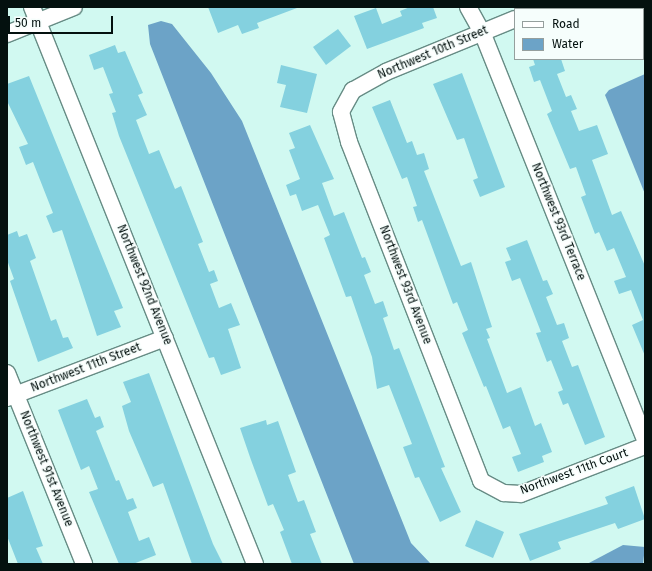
<!DOCTYPE html>
<style>
body{margin:0}
#map{position:relative;width:652px;height:571px;overflow:hidden;background:#d1f9f1;font-family:"Fira Sans",sans-serif}
div>[style]{position:absolute}
[style*='--x']{left:calc(var(--x)*1px);top:calc(var(--y)*1px);width:calc(var(--w)*1px);rotate:calc(var(--a)*1deg)}
.water>*{inset:0;background:#6ca3c7}
.building>*{inset:0;background:#84d1df}
.roads{filter:drop-shadow(1px 0 #678c85) drop-shadow(-1px 0 #678c85) drop-shadow(0 1px #678c85) drop-shadow(0 -1px #678c85)}
.minor>*{height:16px;margin:-8px;padding:0 8px;transform-origin:8px;border-radius:8px;background:#fff}
span{translate:-50% -50%;white-space:nowrap;text-align:center;line-height:1.15;-webkit-text-stroke:3px #f6fefc;paint-order:stroke}
.street-label{font-size:12px;color:#04110f}
.frame{position:absolute;inset:0;border:8px solid #04110f;pointer-events:none}
.legend{position:absolute;left:514px;top:8px;width:130px;height:52px;box-sizing:border-box;background:#f6fefc;border:1px solid #959f9d;margin:0;padding:5px 7px;list-style:none;font-size:12px;color:#04110f}
.legend li{display:flex;align-items:center;gap:8px;height:20px}
.legend b{width:20px;border:1px solid #959f9d}
.scale{position:absolute;left:8px;top:16px;width:105px;height:18px;box-sizing:border-box;border:2px solid #04110f;border-top:0;padding-left:5px;font-size:12px;line-height:14px;white-space:nowrap;color:#04110f;-webkit-text-stroke:3px #f6fefc;paint-order:stroke}
</style>
<div id="map">
<div class="water">
<div style="clip-path:polygon(161px 21px,172px 24px,211px 73px,242px 121px,411px 543px,431px 564px,354px 564px,150px 44px,148px 25px)"></div>
<div style="clip-path:polygon(645px 74px,645px 194px,605px 95px,609px 90px)"></div>
<div style="clip-path:polygon(623px 545px,645px 547px,643px 564px,587px 564px)"></div>
</div>
<div class="building">
<div style="clip-path:polygon(208px 7px,297px 7px,297px 8px,257px 23px,259px 28px,242px 34px,238px 25px,218px 33px)"></div>
<div style="clip-path:polygon(410px 7px,433px 7px,437px 18px,422px 23px,424px 28px,367px 49px,354px 16px,376px 8px,382px 24px,402px 16px,400px 11px)"></div>
<div style="clip-path:polygon(338px 29px,351px 46px,326px 65px,313px 47px)"></div>
<div style="clip-path:polygon(115px 45px,118px 53px,125px 51px,143px 93px,138px 95px,147px 115px,136px 120px,149px 154px,159px 150px,175px 189px,181px 186px,203px 242px,198px 244px,209px 272px,214px 270px,218px 281px,210px 284px,219px 308px,231px 303px,240px 325px,228px 329px,241px 368px,221px 375px,214px 357px,209px 358px,119px 136px,112px 113px,116px 112px,109px 94px,113px 93px,103px 67px,94px 70px,89px 55px)"></div>
<div style="clip-path:polygon(533px 59px,561px 59px,565px 71px,557px 74px,566px 97px,571px 95px,577px 109px,571px 111px,579px 131px,597px 125px,608px 154px,592px 160px,612px 215px,621px 211px,645px 266px,645px 356px,632px 325px,643px 320px,631px 290px,619px 294px,614px 281px,626px 277px,614px 248px,607px 251px,599px 232px,595px 234px,581px 197px,586px 195px,576px 167px,570px 169px,547px 114px,552px 111px,540px 80px,534px 82px,529px 67px,535px 65px)"></div>
<div style="clip-path:polygon(281px 65px,317px 74px,307px 113px,280px 107px,286px 85px,277px 83px)"></div>
<div style="clip-path:polygon(462px 73px,505px 187px,480px 197px,473px 180px,478px 178px,464px 138px,457px 140px,433px 84px)"></div>
<div style="clip-path:polygon(29px 76px,123px 308px,114px 311px,121px 327px,97px 336px,62px 230px,53px 233px,46px 216px,53px 213px,33px 162px,26px 165px,19px 147px,28px 144px,7px 101px,7px 84px)"></div>
<div style="clip-path:polygon(390px 100px,407px 143px,412px 141px,417px 155px,424px 153px,429px 169px,424px 171px,461px 266px,471px 262px,492px 327px,486px 329px,490px 338px,487px 339px,507px 393px,521px 387px,535px 426px,541px 423px,552px 452px,542px 456px,544px 462px,518px 472px,512px 457px,521px 454px,510px 426px,503px 429px,486px 386px,484px 387px,462px 333px,468px 330px,457px 302px,453px 304px,422px 220px,418px 222px,413px 207px,417px 206px,407px 177px,402px 179px,372px 107px)"></div>
<div style="clip-path:polygon(310px 125px,334px 179px,322px 183px,334px 216px,344px 212px,362px 258px,365px 257px,371px 272px,364px 275px,375px 304px,383px 301px,388px 316px,383px 318px,394px 350px,399px 348px,445px 467px,441px 468px,461px 512px,440px 522px,419px 477px,415px 478px,403px 447px,412px 444px,389px 385px,377px 389px,372px 357px,351px 296px,346px 297px,324px 238px,330px 235px,318px 205px,302px 211px,296px 194px,290px 196px,286px 185px,300px 179px,289px 150px,295px 148px,289px 133px)"></div>
<div style="clip-path:polygon(17px 231px,19px 237px,27px 234px,36px 258px,30px 261px,51px 321px,56px 319px,63px 338px,68px 337px,73px 348px,38px 362px,10px 281px,14px 279px,7px 260px,7px 235px)"></div>
<div style="clip-path:polygon(527px 240px,543px 281px,547px 280px,553px 294px,546px 297px,557px 325px,564px 323px,569px 338px,562px 341px,572px 367px,578px 365px,605px 437px,585px 445px,568px 403px,563px 405px,558px 392px,563px 390px,551px 360px,547px 362px,536px 333px,541px 332px,520px 278px,512px 281px,505px 262px,511px 260px,506px 248px)"></div>
<div style="clip-path:polygon(149px 373px,213px 544px,223px 564px,192px 564px,163px 483px,153px 487px,129px 431px,122px 406px,131px 402px,123px 382px)"></div>
<div style="clip-path:polygon(87px 399px,95px 418px,100px 416px,104px 427px,96px 431px,116px 481px,119px 480px,127px 500px,133px 498px,137px 508px,128px 512px,139px 541px,149px 537px,156px 555px,133px 564px,119px 564px,89px 492px,98px 489px,89px 466px,81px 470px,58px 410px)"></div>
<div style="clip-path:polygon(266px 420px,267px 425px,278px 421px,296px 472px,288px 475px,298px 502px,304px 500px,316px 532px,310px 534px,322px 564px,292px 564px,280px 532px,284px 530px,273px 504px,268px 506px,251px 460px,240px 428px)"></div>
<div style="clip-path:polygon(634px 486px,645px 519px,618px 529px,615px 523px,558px 542px,561px 549px,530px 561px,519px 534px,608px 504px,605px 497px)"></div>
<div style="clip-path:polygon(23px 491px,43px 546px,36px 548px,43px 564px,18px 564px,7px 536px,7px 498px)"></div>
<div style="clip-path:polygon(476px 520px,504px 532px,493px 558px,465px 546px)"></div>
</div>
<div class="roads">
<div class="minor">
<div style="--x:32;--y:7;--w:600;--a:68.18"></div>
<div style="--x:468;--y:7;--w:29;--a:61"></div>
<div style="--x:482;--y:32;--w:438;--a:68.2"></div>
<div style="--x:540;--y:9;--w:5;--a:-22"></div>
<div style="--x:515;--y:19;--w:139;--a:157.7"></div>
<div style="--x:386;--y:72;--w:38;--a:151"></div>
<div style="--x:353;--y:90;--w:25;--a:119"></div>
<div style="--x:341;--y:112;--w:31;--a:75"></div>
<div style="--x:349;--y:142;--w:364;--a:68.7"></div>
<div style="--x:481;--y:481;--w:26;--a:28"></div>
<div style="--x:504;--y:493;--w:17;--a:3"></div>
<div style="--x:521;--y:494;--w:133;--a:-21.2"></div>
<div style="--x:7;--y:34;--w:72;--a:-21.9"></div>
<div style="--x:7;--y:373;--w:206;--a:68"></div>
<div style="--x:7;--y:398;--w:169;--a:-20.8"></div>
</div>
</div>
<div class="street-label">
<span style="left:433px;top:53px;rotate:-23deg">Northwest 10th Street</span>
<span style="left:558px;top:222px;rotate:68deg">Northwest 93rd Terrace</span>
<span style="left:144px;top:285px;rotate:68deg">Northwest 92nd Avenue</span>
<span style="left:405px;top:285px;rotate:69deg">Northwest 93rd Avenue</span>
<span style="left:86px;top:368px;rotate:-21deg">Northwest 11th Street</span>
<span style="left:46px;top:469px;rotate:68deg">Northwest 91st Avenue</span>
<span style="left:574px;top:472px;rotate:-20deg">Northwest 11th Court</span>
</div>
<div class="frame"></div>
<ul class="legend">
<li><b style="height:5px;background:#fff"></b>Road</li>
<li><b style="height:11px;background:#6ca3c7"></b>Water</li>
</ul>
<div class="scale">50 m</div>
</div>
